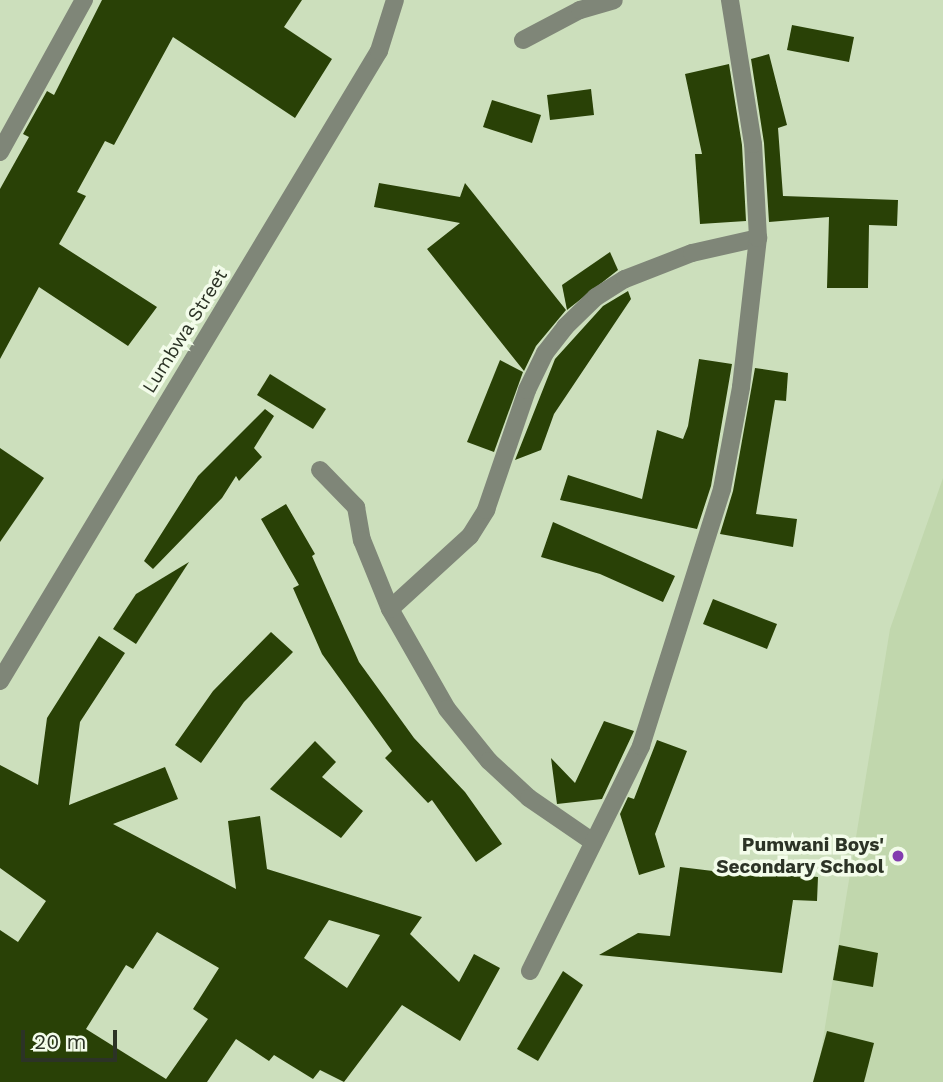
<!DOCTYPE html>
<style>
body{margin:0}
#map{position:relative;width:943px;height:1082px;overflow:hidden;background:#ccdfbc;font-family:"Work Sans",sans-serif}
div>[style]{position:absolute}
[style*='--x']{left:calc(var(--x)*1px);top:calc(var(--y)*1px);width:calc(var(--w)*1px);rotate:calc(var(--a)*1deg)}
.built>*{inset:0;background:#c1d7ad}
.building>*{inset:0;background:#294106}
.minor>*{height:18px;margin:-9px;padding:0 9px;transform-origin:9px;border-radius:9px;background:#7f8678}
.dots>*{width:19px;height:19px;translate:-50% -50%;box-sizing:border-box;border:4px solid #f3fcea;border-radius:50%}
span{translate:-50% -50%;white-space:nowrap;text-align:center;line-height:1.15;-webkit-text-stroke:7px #f3fcea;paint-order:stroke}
.street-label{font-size:19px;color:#2c3326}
.poi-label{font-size:19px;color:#2c3326;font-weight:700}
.right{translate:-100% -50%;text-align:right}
.scale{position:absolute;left:21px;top:1030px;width:96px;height:32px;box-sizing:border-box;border:4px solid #2c3326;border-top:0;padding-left:9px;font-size:21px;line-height:24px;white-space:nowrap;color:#2c3326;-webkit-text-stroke:5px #f3fcea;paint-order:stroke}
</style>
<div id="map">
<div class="built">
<div style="clip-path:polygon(943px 478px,943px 1082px,816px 1082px,890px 629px)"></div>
</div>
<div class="building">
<div style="clip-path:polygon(102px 0,302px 0,284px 27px,332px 59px,295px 118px,173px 37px,114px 145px,105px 141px,77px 192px,86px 196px,59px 244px,157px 307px,128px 346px,39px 287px,0 359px,0 189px,29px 137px,23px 134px,47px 91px,54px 95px)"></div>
<div style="clip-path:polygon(792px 25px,854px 37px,849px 62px,787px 50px)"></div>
<div style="clip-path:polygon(769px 54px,787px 125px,778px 128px,783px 196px,898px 200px,897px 226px,869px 225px,868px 288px,827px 288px,829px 217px,769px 222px,764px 143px,751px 59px)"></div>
<div style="clip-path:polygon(729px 64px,742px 145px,746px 221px,700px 224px,695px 154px,702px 154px,685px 74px)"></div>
<div style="clip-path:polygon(591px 89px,594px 115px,550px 120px,547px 95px)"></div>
<div style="clip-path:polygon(492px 100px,541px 115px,532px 143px,483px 127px)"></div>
<div style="clip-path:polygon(379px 183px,460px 197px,465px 183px,566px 310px,536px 346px,524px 371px,427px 249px,460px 223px,374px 207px)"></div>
<div style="clip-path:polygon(610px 252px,618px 270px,567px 310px,562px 285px)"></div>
<div style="clip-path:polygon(628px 291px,631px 299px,554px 414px,541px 450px,515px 460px,555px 359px,603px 306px)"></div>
<div style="clip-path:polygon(699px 359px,732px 364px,711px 486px,697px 529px,560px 500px,568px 475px,642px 499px,657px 430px,683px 439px,688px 426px)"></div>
<div style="clip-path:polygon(500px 360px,523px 372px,494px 452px,467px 442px)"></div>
<div style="clip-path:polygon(755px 368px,788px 373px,786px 401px,775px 400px,756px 514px,797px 519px,793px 547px,720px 534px,733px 491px)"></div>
<div style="clip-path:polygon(270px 374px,326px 409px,313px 429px,257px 395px)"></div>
<div style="clip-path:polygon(265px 409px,274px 416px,254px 448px,262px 457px,239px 481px,236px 476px,222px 498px,153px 569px,144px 561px,198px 476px)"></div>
<div style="clip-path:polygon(0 448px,44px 478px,0 542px)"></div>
<div style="clip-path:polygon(286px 504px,315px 554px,312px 556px,359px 662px,414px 738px,465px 792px,502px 844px,476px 862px,432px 800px,428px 803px,385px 758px,392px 751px,322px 654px,293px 588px,299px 585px,261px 519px)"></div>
<div style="clip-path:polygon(553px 522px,675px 576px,663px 602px,600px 574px,541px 557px)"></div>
<div style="clip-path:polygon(189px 562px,136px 644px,113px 629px,136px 594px)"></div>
<div style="clip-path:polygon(713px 599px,777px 624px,767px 649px,703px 624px)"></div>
<div style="clip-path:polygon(271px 632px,293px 652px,244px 702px,201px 763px,175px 745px,213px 691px)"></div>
<div style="clip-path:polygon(evenodd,99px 636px,125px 653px,80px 722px,69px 805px,165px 767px,178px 799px,113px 824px,236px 889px,228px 821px,260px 816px,267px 869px,422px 917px,410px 934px,459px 982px,474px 954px,500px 968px,460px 1041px,402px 1005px,344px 1082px,320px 1070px,313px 1079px,274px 1055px,269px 1061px,236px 1039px,207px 1082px,0 1082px,0 930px,18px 942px,46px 901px,0 868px,0 765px,38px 785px,47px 718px,99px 636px,329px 920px,380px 935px,347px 988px,304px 958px,329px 920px,99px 636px,157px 932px,219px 968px,193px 1009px,208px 1019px,166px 1079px,86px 1029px,126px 965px,133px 969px,157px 932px)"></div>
<div style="clip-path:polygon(604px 721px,634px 731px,602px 799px,557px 804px,551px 758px,575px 783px)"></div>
<div style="clip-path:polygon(657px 740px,687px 751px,655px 834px,665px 867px,639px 875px,620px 814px,628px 797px,634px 799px)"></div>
<div style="clip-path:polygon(315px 741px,336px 762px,322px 777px,363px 811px,341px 838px,270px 789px)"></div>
<div style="clip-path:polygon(680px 867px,762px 877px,762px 872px,818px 877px,817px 901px,793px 900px,782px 973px,599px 955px,638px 933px,670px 936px)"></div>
<div style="clip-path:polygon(839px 945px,878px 953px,873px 987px,833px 980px)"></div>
<div style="clip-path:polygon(563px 971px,583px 985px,538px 1061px,517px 1049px)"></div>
<div style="clip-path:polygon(827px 1031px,874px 1043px,864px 1082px,813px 1082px)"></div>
</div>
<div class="minor">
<div style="--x:523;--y:40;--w:64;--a:-27.8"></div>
<div style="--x:580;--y:10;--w:35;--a:-16"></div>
<div style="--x:0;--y:152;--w:174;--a:-61.1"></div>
<div style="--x:320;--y:470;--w:52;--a:45.8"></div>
<div style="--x:356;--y:507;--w:34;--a:80"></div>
<div style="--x:362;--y:540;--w:74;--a:67.9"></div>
<div style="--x:390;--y:609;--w:115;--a:60.3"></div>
<div style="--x:447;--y:709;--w:67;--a:51.1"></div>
<div style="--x:489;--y:761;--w:54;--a:42.8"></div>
<div style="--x:529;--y:798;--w:78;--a:34.5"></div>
<div style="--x:390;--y:609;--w:108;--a:-42.4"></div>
<div style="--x:470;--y:536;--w:31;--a:-58"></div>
<div style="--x:486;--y:510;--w:127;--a:-71.1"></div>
<div style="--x:527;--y:390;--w:41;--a:-64.1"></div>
<div style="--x:545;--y:353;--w:33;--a:-52"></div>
<div style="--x:565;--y:327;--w:43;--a:-44.1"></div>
<div style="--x:596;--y:297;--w:34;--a:-32"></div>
<div style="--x:625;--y:279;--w:72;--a:-21.2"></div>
<div style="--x:692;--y:253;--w:68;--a:-12.8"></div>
<div style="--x:0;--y:681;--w:735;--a:-58.97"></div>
<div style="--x:379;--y:51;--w:53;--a:-72.6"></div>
<div style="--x:530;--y:971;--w:251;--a:-63.7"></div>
<div style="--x:641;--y:746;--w:269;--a:-72.5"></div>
<div style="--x:722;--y:489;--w:104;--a:-79.4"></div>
<div style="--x:741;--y:387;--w:150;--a:-83.5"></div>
<div style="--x:758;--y:238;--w:94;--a:-93"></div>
<div style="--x:753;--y:144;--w:146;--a:-99.1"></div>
</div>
<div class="dots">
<div style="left:898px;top:856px;background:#833caf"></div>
</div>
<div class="street-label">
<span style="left:185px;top:331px;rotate:-58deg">Lumbwa Street</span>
</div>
<div class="poi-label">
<span class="right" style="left:884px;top:856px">Pumwani Boys'<br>Secondary School</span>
</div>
<div class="scale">20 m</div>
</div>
